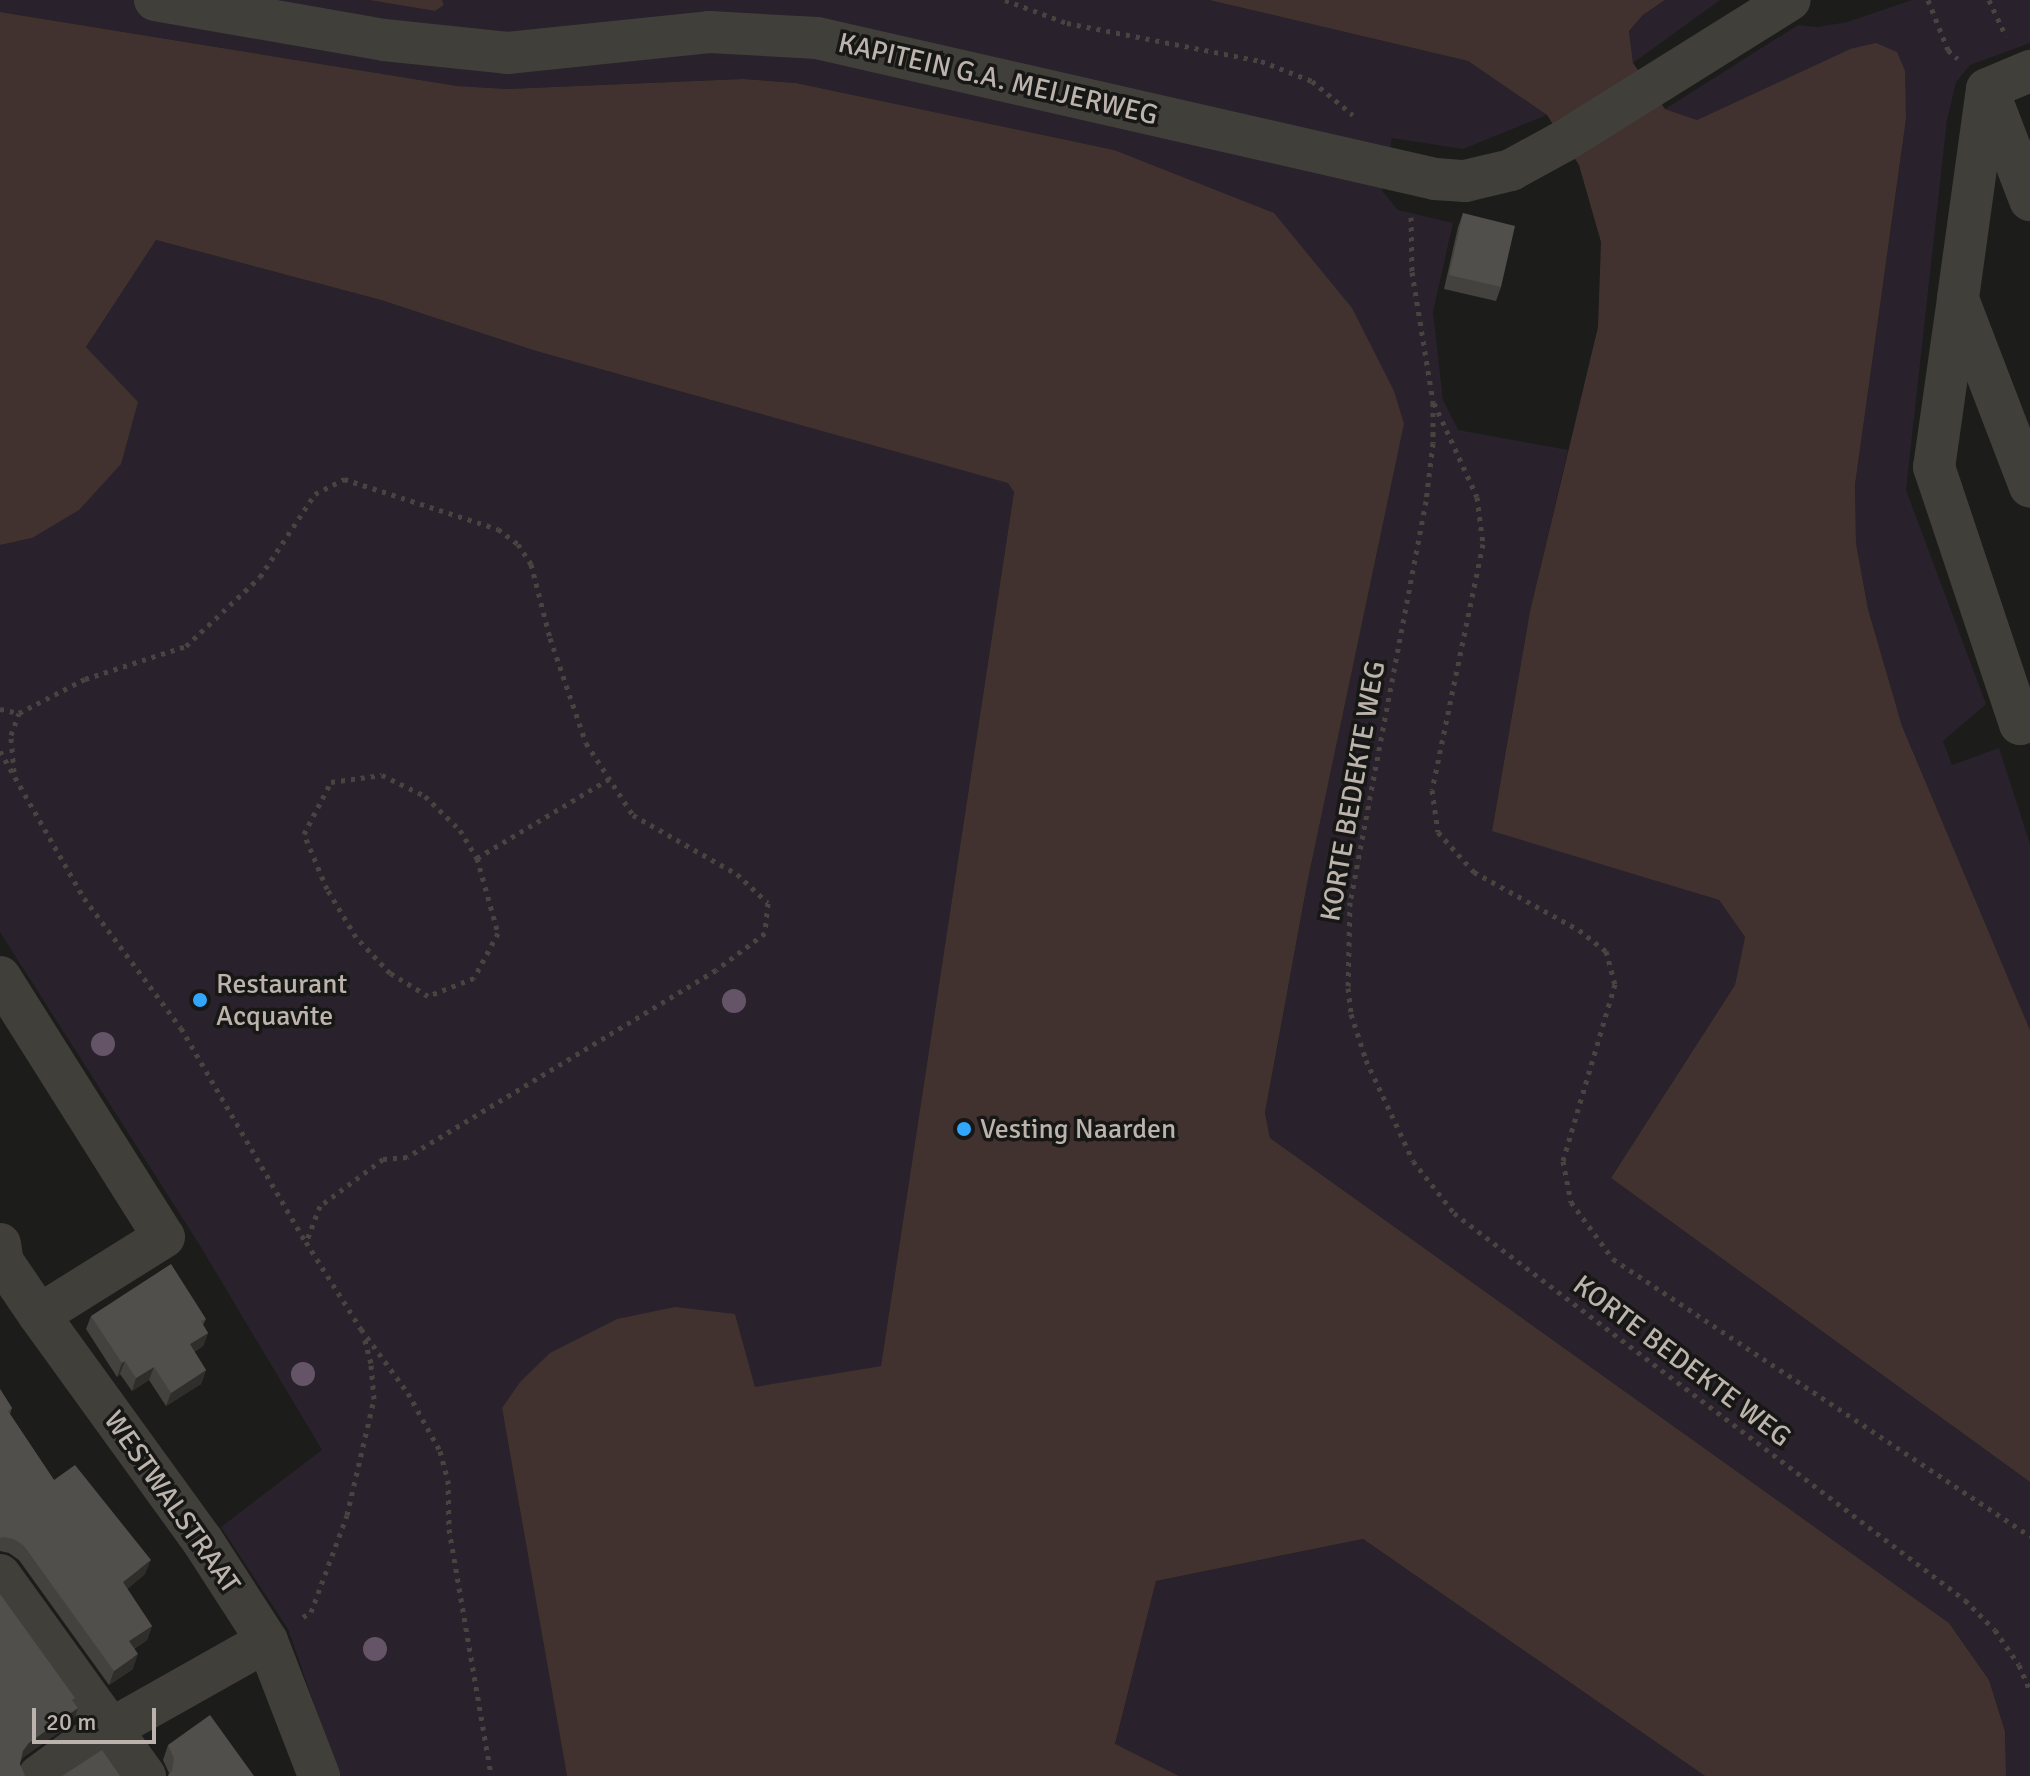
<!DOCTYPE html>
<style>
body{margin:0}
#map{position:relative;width:2030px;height:1776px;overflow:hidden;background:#1c1c1a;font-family:Signika,sans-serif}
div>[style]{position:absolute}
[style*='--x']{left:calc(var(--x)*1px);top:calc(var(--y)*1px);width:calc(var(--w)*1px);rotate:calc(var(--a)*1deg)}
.green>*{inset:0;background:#29212b}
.water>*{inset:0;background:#41322f}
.path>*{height:5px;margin-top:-2.5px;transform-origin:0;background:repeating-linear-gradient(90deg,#494440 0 4px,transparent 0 10px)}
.minor>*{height:42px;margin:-21px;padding:0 21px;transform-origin:21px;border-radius:21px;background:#413f3a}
.trees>*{width:24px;height:24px;margin:-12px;border-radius:50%;background:#655468}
.wall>*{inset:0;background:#44423f}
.shaded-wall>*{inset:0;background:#2f2e2b}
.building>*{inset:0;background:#514f4b}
.dots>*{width:22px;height:22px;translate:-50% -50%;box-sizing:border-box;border:4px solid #171715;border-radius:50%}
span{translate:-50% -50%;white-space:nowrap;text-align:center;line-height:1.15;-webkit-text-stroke:7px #171715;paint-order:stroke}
.street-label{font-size:28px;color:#bcb3ac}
.poi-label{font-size:28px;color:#bcb3ac}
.left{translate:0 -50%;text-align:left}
.scale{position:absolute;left:32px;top:1708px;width:124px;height:36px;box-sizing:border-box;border:4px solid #bcb3ac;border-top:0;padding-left:10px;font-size:24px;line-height:28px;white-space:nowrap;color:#bcb3ac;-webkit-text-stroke:6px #171715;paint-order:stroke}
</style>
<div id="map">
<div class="green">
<div style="clip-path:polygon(0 0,369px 0,435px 11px,444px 5px,442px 0,1209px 0,1468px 61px,1547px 115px,1463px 149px,1392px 138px,1382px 191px,1398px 210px,1453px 223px,1433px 312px,1443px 400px,1458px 430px,1568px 450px,1530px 611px,1492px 830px,1719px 900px,1745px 937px,1735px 985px,1611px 1178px,2030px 1482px,2030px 1776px,2006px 1776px,2005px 1730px,1989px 1680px,1949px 1623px,1270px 1138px,1265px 1114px,1307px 884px,1404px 424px,1114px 150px,796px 83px,743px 79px,507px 89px,457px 86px,0 12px)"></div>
<div style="clip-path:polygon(1665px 0,1720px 0,1633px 63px,1629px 31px,1643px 15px)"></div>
<div style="clip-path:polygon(1912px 0,2030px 0,2030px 43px,1970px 65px,1956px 82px,1947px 120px,1906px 490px,1986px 704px,1943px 741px,1952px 765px,1999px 748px,2030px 844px,2030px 1030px,1902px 726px,1868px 609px,1856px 543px,1855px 485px,1906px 119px,1850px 49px,1697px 120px,1665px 109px,1798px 25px,1818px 27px,1847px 22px)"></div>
<div style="clip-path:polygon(156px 240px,381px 300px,536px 351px,1009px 483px,1014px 492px,881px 1366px,755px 1388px,735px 1314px,502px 1408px,567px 1776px,339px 1776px,288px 1629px,221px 1527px,322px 1450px,199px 1244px,0 932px,0 545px,32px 538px,137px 402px,86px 347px)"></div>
<div style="clip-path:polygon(1363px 1539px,1705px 1776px,1179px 1776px,1115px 1745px,1156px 1581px)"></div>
</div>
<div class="water">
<div style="clip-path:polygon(369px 0,442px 0,444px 5px,435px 11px)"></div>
<div style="clip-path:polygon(1209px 0,1665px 0,1643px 15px,1629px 31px,1633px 63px,1665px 109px,1697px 120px,1850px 49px,1876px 43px,1897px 52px,1905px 71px,1906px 119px,1855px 485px,1856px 543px,1868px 609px,1902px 726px,2030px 1030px,2030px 1482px,1611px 1178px,1735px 985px,1745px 937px,1719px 900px,1492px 831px,1530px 611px,1598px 327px,1601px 242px,1579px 165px,1547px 115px,1468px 61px)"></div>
<div style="clip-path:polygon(0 12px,457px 86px,507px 89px,743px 79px,796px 83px,1114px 150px,1274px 213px,1352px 308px,1394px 391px,1404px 424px,1307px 884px,1265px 1113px,1270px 1138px,1949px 1623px,1989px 1680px,2005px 1731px,2006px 1776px,1705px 1776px,1363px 1539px,1156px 1581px,1115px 1744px,1179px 1776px,567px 1776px,502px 1408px,521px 1381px,550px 1353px,617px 1319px,675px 1307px,735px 1314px,755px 1387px,881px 1366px,1014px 492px,1008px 483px,536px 351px,381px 300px,156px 240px,86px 347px,138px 402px,121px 464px,79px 510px,32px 538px,0 545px)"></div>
</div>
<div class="path">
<div style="--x:1005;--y:0;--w:66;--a:20.4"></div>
<div style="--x:1067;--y:23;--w:198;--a:11.1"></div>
<div style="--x:1261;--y:61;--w:55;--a:21.4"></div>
<div style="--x:1312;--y:81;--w:53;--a:39.7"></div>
<div style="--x:1928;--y:0;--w:54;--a:68.2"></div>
<div style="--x:1948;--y:50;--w:13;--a:42"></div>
<div style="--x:1989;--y:0;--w:40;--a:65"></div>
<div style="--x:1411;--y:217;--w:55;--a:89"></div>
<div style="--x:1412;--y:272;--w:132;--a:80.8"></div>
<div style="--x:1433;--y:402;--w:41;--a:90"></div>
<div style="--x:1433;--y:443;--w:58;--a:96.9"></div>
<div style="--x:1426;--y:501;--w:408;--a:100.7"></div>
<div style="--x:1350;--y:902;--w:86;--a:91.3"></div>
<div style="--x:1348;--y:988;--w:26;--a:83"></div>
<div style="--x:1351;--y:1014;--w:48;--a:71.9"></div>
<div style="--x:1366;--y:1060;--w:111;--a:65"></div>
<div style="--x:1413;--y:1161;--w:66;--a:51.7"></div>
<div style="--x:1454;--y:1213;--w:641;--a:37.14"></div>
<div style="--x:1965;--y:1600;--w:42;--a:45"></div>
<div style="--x:1995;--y:1630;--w:42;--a:55.6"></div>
<div style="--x:2019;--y:1665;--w:28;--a:67"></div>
<div style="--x:1434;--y:403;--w:103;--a:65.4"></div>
<div style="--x:1477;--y:497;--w:47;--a:82.7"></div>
<div style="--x:1483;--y:544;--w:251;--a:101.7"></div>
<div style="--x:1432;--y:790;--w:42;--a:81.9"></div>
<div style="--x:1438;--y:832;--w:54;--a:48"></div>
<div style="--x:1474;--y:872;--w:120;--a:28.9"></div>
<div style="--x:1579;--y:930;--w:34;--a:38"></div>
<div style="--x:1606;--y:951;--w:34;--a:75"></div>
<div style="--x:1615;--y:984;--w:184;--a:106.4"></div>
<div style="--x:1563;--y:1161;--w:42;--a:79"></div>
<div style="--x:1571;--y:1202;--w:71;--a:53.6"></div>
<div style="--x:1613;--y:1259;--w:501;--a:33.59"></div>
<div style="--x:0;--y:709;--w:19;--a:12"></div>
<div style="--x:19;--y:713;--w:74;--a:-27.3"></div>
<div style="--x:85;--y:679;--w:106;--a:-18.1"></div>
<div style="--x:186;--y:646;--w:101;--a:-43"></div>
<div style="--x:260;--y:577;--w:100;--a:-56.5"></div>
<div style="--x:315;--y:494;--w:33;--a:-27"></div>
<div style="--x:344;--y:479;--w:162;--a:18"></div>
<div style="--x:498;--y:529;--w:25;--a:37"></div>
<div style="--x:518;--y:544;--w:24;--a:57"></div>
<div style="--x:531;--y:564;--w:76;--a:75.6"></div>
<div style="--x:550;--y:638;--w:111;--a:71.1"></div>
<div style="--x:586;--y:743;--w:86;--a:56.9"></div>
<div style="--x:633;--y:815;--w:120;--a:29.6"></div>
<div style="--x:737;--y:874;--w:42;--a:43.1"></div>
<div style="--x:768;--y:903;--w:30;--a:96"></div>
<div style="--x:765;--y:933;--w:61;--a:142.9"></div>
<div style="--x:716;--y:970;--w:361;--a:148.8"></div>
<div style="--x:407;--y:1157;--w:24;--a:175"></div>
<div style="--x:383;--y:1159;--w:79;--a:143.3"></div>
<div style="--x:320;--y:1206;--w:39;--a:111"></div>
<div style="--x:306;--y:1242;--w:103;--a:57.7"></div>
<div style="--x:361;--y:1329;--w:79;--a:53.7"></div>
<div style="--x:408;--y:1393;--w:66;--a:61.1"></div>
<div style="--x:440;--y:1451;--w:30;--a:75"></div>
<div style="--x:448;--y:1480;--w:49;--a:88.8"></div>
<div style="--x:449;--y:1529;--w:251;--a:80.3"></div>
<div style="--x:0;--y:751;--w:169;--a:60.3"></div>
<div style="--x:84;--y:898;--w:162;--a:53.3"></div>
<div style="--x:181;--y:1028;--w:246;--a:59.8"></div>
<div style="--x:14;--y:772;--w:37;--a:-95"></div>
<div style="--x:11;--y:735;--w:23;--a:-70"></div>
<div style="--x:382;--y:775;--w:48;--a:26"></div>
<div style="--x:425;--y:796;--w:49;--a:44.2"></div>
<div style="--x:460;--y:830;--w:33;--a:59"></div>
<div style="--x:477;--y:858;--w:78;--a:74.4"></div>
<div style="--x:498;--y:933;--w:51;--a:118.1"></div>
<div style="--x:474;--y:978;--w:49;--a:158.6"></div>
<div style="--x:428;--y:996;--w:44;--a:-148.8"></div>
<div style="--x:390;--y:973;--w:50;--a:-133.4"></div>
<div style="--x:356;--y:937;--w:56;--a:-121.1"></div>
<div style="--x:327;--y:889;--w:60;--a:-112.7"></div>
<div style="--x:304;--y:834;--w:59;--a:-62.6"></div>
<div style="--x:331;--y:782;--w:51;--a:-7.8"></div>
<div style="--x:477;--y:858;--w:154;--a:-30.9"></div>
<div style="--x:303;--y:1617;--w:9;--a:-32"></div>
<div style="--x:311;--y:1612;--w:103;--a:-69.6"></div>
<div style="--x:347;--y:1515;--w:119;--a:-76.9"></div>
<div style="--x:374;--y:1399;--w:36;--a:-95"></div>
<div style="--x:371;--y:1363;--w:30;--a:-105"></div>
</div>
<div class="minor">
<div style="--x:155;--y:0;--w:232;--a:9.9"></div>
<div style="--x:384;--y:40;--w:124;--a:6"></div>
<div style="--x:507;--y:53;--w:203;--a:-5.9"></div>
<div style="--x:709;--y:32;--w:108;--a:3.2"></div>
<div style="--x:817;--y:38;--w:634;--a:12.85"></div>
<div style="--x:1435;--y:179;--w:30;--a:4"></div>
<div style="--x:1465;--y:181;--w:47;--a:-13.4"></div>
<div style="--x:1511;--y:170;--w:60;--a:-28.7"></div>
<div style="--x:1564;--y:141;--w:266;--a:-32"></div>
<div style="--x:1987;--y:89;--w:212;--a:97.9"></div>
<div style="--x:1958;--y:299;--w:201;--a:69"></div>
<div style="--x:1987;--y:89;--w:47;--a:-22.7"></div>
<div style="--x:1989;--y:93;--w:115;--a:69"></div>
<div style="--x:1958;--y:299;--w:170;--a:98.1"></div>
<div style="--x:1934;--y:467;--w:271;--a:71.5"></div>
<div style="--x:2020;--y:724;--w:11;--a:-22"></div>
<div style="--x:0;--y:977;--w:307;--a:57.8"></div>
<div style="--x:164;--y:1237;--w:147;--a:148"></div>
<div style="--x:0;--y:1244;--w:18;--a:81"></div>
<div style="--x:3;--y:1262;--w:64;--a:55.8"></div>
<div style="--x:39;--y:1315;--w:278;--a:54.1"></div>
<div style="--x:202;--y:1540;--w:120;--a:57.2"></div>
<div style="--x:267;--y:1641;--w:145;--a:68.9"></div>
<div style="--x:0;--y:1575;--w:248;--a:54.2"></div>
<div style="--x:39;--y:1776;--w:47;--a:-36.4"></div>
<div style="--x:77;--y:1748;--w:218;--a:-29.4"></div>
</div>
<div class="trees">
<div style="left:734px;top:1001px"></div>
<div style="left:103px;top:1044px"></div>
<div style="left:303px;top:1374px"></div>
<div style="left:375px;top:1649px"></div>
</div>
<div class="wall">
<div style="clip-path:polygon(1463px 213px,1501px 287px,1496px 301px,1444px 289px,1458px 227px)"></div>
<div style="clip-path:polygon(91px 1316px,206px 1319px,203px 1325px,208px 1333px,203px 1346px,194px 1352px,206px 1370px,201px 1384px,166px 1406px,149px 1380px,132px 1391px,120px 1374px,117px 1377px,86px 1329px)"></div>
<div style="clip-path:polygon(0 1389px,12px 1408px,10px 1414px,54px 1480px,145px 1574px,127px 1589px,152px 1626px,147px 1640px,134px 1649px,133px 1669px,109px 1685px,19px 1560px,9px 1553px,0 1551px)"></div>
<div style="clip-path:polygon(168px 1745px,254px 1776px,168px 1776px,169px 1773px,163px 1760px)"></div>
</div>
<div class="shaded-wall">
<div style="clip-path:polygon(208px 1333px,203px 1346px,185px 1357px,190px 1344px)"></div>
<div style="clip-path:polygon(125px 1361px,120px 1374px,117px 1377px,122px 1363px)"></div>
<div style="clip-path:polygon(154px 1367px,149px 1380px,132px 1391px,136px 1378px)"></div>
<div style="clip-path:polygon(206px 1370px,201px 1384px,166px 1406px,171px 1393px)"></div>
<div style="clip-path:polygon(151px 1560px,145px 1574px,118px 1597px,123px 1582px)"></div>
<div style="clip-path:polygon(152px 1626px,147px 1640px,124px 1655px,129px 1641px)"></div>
<div style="clip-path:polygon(138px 1654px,133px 1669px,109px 1685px,114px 1671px)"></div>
<div style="clip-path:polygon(78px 1708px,73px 1723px,24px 1757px,17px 1766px,23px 1751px,29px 1743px)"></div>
</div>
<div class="building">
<div style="clip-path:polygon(1463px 213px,1515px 226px,1501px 287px,1449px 275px)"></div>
<div style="clip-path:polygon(171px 1264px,206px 1319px,201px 1321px,208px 1333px,190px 1344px,206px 1370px,171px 1393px,154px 1367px,136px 1378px,125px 1361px,122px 1363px,91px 1316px)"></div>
<div style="clip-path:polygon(0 1389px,12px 1408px,8px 1411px,54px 1480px,75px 1465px,151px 1560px,123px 1582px,152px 1626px,129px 1641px,138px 1654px,114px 1671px,24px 1546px,14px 1539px,4px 1537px,0 1538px)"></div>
<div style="clip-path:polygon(0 1594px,75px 1698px,72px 1700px,78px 1708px,29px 1743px,23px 1751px,20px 1764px,25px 1776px,0 1776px)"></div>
<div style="clip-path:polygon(210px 1715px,254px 1776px,168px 1776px,172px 1771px,174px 1758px,168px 1745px)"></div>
<div style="clip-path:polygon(102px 1750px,120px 1776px,62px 1776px)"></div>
</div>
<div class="dots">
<div style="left:200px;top:1000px;background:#32a6fb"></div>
<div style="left:964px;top:1129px;background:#32a6fb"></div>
</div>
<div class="street-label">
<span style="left:998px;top:79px;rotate:13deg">KAPITEIN G.A. MEIJERWEG</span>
<span style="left:1353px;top:791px;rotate:-80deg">KORTE BEDEKTE WEG</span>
<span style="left:1682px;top:1361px;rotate:37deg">KORTE BEDEKTE WEG</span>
<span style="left:172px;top:1502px;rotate:55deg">WESTWALSTRAAT</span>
</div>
<div class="poi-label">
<span class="left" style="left:216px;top:1000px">Restaurant<br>Acquavite</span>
<span class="left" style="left:980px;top:1129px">Vesting Naarden</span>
</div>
<div class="scale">20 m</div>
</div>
